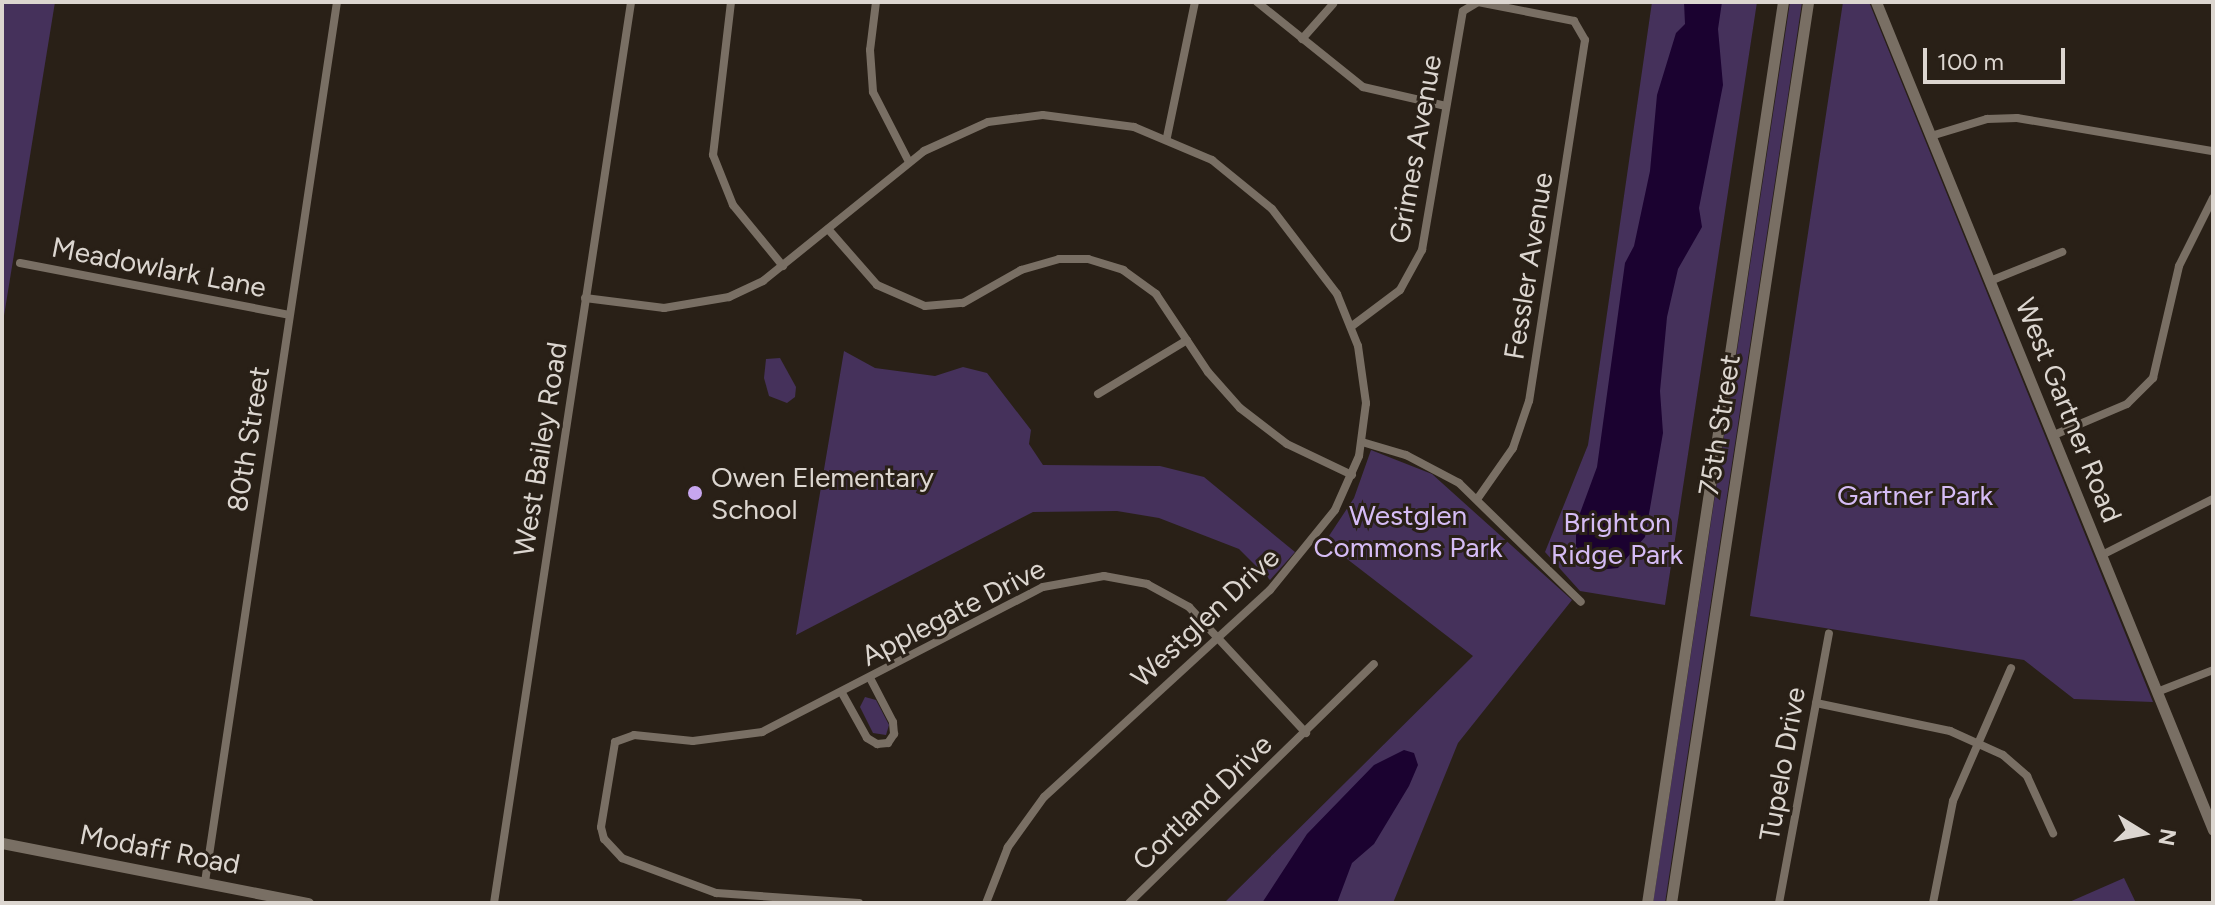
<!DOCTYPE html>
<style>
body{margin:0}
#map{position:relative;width:2215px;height:905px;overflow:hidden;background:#292017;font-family:Figtree,sans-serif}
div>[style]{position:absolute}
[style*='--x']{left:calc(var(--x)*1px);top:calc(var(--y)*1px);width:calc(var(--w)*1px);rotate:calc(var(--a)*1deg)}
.green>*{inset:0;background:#45315b}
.water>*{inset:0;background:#1b0230}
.street>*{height:8px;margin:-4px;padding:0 4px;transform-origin:4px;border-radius:4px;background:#796f64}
.secondary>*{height:11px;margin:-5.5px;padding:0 5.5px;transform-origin:5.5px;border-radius:5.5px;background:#796f64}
.dots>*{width:22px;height:22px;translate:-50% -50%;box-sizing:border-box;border:4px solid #292017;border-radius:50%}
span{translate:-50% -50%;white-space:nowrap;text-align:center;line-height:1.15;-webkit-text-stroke:6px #292017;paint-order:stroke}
.street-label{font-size:28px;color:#dcd6d0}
.poi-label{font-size:28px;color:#dcd6d0}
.left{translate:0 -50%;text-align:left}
.park-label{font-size:28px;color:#d5bcf5}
.frame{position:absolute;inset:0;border:4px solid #dcd6d0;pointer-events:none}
.north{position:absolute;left:2103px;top:793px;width:80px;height:80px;-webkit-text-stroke:6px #292017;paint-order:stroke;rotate:100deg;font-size:22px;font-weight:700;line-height:32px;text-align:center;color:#dcd6d0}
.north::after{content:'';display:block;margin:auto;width:28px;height:36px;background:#dcd6d0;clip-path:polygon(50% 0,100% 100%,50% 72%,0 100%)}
.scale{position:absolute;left:1923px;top:48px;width:142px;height:36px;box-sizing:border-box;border:4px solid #dcd6d0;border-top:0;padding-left:10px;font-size:24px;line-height:28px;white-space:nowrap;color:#dcd6d0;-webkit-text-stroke:6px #292017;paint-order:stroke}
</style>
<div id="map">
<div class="green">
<div style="clip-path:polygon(2px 2px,55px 2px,2px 328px)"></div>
<div style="clip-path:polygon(1652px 2px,1757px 2px,1665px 605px,1580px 591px,1545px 552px,1588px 445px)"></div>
<div style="clip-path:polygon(1790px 2px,1802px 2px,1788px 96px,1665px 903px,1653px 903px)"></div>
<div style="clip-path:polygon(1843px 2px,1869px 2px,2153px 702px,2074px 699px,2024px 660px,1750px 616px)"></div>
<div style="clip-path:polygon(844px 351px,875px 368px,935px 376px,963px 367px,987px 373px,1031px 430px,1029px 444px,1043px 465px,1160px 466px,1204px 477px,1295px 552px,1270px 580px,1239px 549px,1159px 518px,1117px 511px,1033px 512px,796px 635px)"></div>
<div style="clip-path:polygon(780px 358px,796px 387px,795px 397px,787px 403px,769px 396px,764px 378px,766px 359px)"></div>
<div style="clip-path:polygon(1371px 450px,1432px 474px,1572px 600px,1458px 743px,1393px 903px,1224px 903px,1473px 656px,1325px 542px,1354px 498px)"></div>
<div style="clip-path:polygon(865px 697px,876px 700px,889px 725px,886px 735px,873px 733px,860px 707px)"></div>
<div style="clip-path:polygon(2124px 878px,2136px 903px,2067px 903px)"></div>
</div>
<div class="water">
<div style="clip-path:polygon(1684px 2px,1722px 2px,1718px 29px,1723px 85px,1699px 208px,1702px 227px,1678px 269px,1667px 317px,1660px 391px,1663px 433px,1645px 537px,1618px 568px,1597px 570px,1588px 554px,1576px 547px,1576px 524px,1597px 467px,1625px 263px,1634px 246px,1650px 171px,1657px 95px,1676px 33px,1685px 24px)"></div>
<div style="clip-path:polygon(1404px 750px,1414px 753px,1418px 765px,1409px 786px,1374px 844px,1352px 863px,1337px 903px,1262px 903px,1307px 834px,1374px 765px)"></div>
</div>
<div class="street">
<div style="--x:731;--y:2;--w:154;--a:96.7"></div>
<div style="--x:713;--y:155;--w:54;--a:68.2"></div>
<div style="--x:733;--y:205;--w:79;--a:50.7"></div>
<div style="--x:876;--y:2;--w:48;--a:97.1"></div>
<div style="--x:870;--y:50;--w:42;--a:85.9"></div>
<div style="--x:873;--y:92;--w:79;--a:62.8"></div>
<div style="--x:1257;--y:2;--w:136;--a:38.7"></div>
<div style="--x:1363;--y:87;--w:85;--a:12.9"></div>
<div style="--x:1302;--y:39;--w:47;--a:-48.5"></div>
<div style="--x:1931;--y:136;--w:59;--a:-16.9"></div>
<div style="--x:1987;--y:119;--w:30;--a:-2"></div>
<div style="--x:2017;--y:118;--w:199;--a:9.6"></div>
<div style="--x:1167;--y:137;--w:138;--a:-78.3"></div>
<div style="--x:828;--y:229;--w:74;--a:48.8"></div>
<div style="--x:877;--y:285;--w:52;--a:23.6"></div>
<div style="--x:925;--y:306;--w:38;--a:-5"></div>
<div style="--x:963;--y:303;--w:67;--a:-29.6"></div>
<div style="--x:1021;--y:270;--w:40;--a:-16"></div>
<div style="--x:1059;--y:259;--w:29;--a:0"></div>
<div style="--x:1088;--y:259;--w:37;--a:17"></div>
<div style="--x:1123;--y:270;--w:41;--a:36"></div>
<div style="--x:1156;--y:294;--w:94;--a:56.3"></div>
<div style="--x:1208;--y:372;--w:48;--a:48.4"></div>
<div style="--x:1240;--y:408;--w:59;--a:37.5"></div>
<div style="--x:1287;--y:444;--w:72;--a:25.5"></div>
<div style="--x:20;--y:263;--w:274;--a:10.9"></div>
<div style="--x:1990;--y:281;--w:78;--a:-21.9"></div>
<div style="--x:585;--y:298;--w:80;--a:7.2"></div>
<div style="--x:664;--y:308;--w:66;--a:-9.6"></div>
<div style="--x:729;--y:297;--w:38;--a:-25"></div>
<div style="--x:763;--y:281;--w:207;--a:-38.9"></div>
<div style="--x:924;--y:151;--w:70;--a:-24.4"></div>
<div style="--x:988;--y:122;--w:55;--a:-7.3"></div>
<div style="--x:1043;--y:115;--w:92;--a:7.5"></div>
<div style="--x:1134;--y:127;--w:85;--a:22.9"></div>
<div style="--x:1212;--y:160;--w:77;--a:39.2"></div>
<div style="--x:1272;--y:209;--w:107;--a:52.6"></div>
<div style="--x:1337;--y:294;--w:56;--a:68"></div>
<div style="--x:1358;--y:346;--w:58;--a:82"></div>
<div style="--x:1366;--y:403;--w:53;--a:97.5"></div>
<div style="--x:1359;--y:456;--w:59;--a:114"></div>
<div style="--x:1335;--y:510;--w:103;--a:129.1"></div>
<div style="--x:1270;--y:590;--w:306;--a:137.5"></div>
<div style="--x:1044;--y:797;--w:62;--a:125.8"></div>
<div style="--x:1008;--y:847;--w:60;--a:111.4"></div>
<div style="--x:1352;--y:326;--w:60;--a:-36.9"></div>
<div style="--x:1400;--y:290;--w:46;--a:-61.2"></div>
<div style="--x:1422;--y:250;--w:242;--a:-80.3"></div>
<div style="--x:1463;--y:11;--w:17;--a:-31"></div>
<div style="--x:1478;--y:2;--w:98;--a:11.2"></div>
<div style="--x:1574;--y:21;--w:22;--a:60"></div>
<div style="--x:1585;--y:40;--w:365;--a:98.8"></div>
<div style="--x:1529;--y:401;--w:50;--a:108.8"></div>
<div style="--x:1513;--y:448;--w:61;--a:125"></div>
<div style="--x:1098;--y:394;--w:104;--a:-31.2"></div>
<div style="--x:2054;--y:435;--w:79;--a:-23"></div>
<div style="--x:2127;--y:404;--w:37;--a:-45"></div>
<div style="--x:2153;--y:378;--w:115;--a:-76.9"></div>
<div style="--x:2179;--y:266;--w:76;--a:-63.4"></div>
<div style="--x:1362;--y:442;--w:46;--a:16.5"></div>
<div style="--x:1406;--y:455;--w:60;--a:27.8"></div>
<div style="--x:1459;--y:483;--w:170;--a:44.3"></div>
<div style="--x:2102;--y:555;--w:124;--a:-26.8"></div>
<div style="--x:2157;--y:692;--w:60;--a:-21.4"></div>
<div style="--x:842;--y:693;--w:51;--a:60.9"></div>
<div style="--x:867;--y:738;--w:12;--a:31"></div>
<div style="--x:877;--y:744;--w:11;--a:-5"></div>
<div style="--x:888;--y:743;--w:11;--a:-56"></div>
<div style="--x:894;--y:734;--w:12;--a:-95"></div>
<div style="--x:893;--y:722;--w:50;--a:-117.6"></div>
<div style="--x:1816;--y:703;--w:137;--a:11.8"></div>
<div style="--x:1950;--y:731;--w:58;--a:24.4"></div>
<div style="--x:2003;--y:755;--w:32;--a:41"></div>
<div style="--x:2027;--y:776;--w:63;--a:65.5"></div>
<div style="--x:205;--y:882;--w:890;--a:-81.47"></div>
<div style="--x:494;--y:903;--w:911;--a:-81.35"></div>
<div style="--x:859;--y:903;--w:143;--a:-176"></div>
<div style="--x:716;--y:893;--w:100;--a:-159.6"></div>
<div style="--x:622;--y:858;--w:26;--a:-133"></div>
<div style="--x:604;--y:839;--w:12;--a:-104"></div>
<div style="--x:601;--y:827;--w:86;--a:-80.6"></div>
<div style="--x:615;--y:742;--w:20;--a:-20"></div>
<div style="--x:634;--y:735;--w:59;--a:5.8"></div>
<div style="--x:693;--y:741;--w:70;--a:-7.4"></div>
<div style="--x:762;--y:732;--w:316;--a:-27.3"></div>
<div style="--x:1043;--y:587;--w:62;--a:-10.2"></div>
<div style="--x:1104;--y:576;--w:44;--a:10.5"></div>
<div style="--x:1147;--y:584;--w:48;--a:28.7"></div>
<div style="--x:1189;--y:607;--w:172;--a:47.1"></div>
<div style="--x:1129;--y:903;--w:342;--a:-44.3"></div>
<div style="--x:1779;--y:903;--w:274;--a:-79.5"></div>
<div style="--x:1933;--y:903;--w:104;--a:-78.9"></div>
<div style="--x:1953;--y:801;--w:145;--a:-66.4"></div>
</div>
<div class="secondary">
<div style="--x:1876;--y:2;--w:894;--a:67.85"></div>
<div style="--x:2;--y:843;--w:312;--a:11.1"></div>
<div style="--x:1647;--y:903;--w:911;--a:-81.42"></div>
<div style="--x:1671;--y:903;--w:911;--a:-81.35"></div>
</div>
<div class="dots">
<div style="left:695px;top:493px;background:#c7a6ef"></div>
</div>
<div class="street-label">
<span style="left:1415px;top:149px;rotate:-80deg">Grimes Avenue</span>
<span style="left:1528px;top:266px;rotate:-81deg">Fessler Avenue</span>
<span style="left:159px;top:267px;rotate:11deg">Meadowlark Lane</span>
<span style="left:2069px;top:410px;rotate:68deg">West Gartner Road</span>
<span style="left:1719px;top:425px;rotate:-81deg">75th Street</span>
<span style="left:248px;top:439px;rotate:-81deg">80th Street</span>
<span style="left:540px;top:449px;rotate:-81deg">West Bailey Road</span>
<span style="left:953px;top:612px;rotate:-27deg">Applegate Drive</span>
<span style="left:1205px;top:617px;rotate:-43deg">Westglen Drive</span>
<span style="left:1782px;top:764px;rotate:-80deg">Tupelo Drive</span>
<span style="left:1202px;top:802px;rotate:-44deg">Cortland Drive</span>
<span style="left:160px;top:849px;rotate:11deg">Modaff Road</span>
</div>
<div class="poi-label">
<span class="left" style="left:711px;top:493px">Owen Elementary<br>School</span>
</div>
<div class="park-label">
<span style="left:1915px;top:495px">Gartner Park</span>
<span style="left:1408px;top:531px">Westglen<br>Commons Park</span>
<span style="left:1617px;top:538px">Brighton<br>Ridge Park</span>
</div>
<div class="frame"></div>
<div class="north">N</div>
<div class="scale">100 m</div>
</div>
